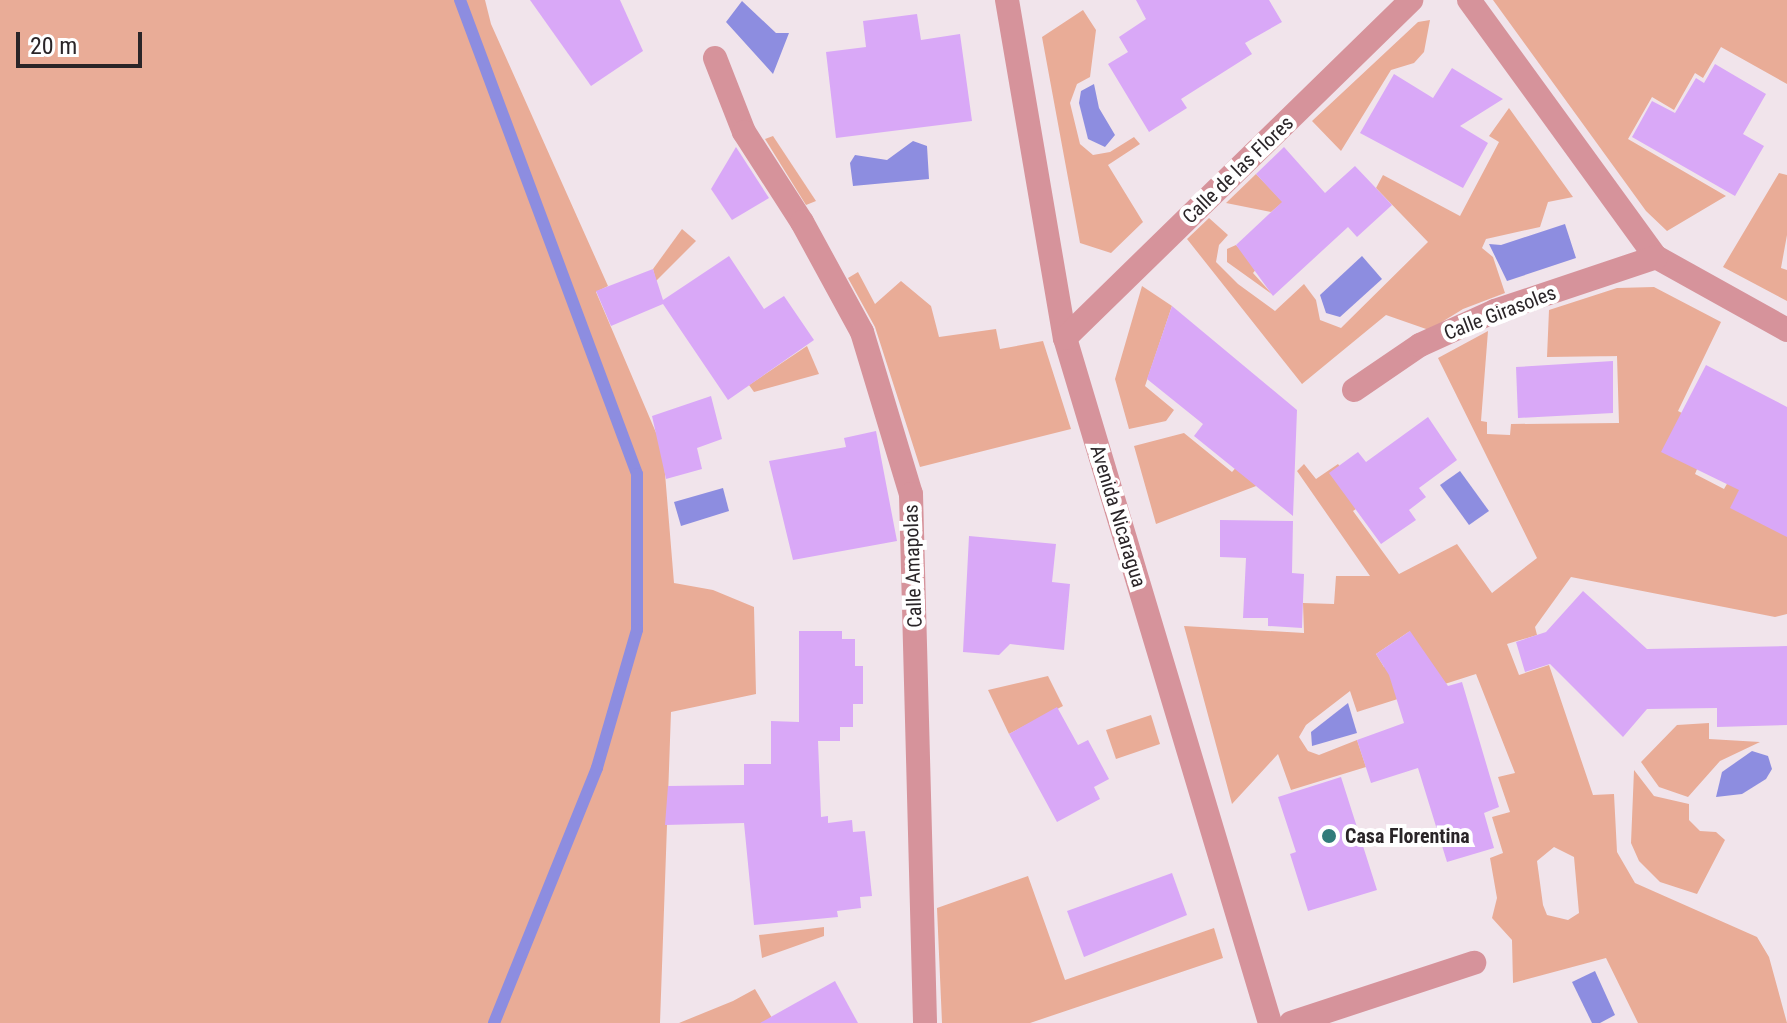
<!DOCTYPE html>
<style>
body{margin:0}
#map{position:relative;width:1787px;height:1023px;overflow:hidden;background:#f1e4eb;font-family:"Roboto Condensed",sans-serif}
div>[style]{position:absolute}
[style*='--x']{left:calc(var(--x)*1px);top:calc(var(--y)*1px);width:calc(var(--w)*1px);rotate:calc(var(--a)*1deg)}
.green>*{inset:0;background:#e9ac97}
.water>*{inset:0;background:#8d8de0}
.stream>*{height:12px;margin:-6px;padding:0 6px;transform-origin:6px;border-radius:6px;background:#8d8de0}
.building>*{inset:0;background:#d9a8f7}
.street>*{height:24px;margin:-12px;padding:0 12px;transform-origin:12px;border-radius:12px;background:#d6939b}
.dots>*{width:22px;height:22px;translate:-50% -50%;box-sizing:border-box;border:4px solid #fff;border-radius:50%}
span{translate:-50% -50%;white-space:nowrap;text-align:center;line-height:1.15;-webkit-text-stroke:8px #fff;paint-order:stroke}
.street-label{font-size:20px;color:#2a2528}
.poi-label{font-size:20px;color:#2a2528;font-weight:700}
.left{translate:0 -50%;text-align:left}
.scale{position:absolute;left:16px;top:32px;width:126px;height:36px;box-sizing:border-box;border:4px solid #2a2528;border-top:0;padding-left:10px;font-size:24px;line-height:28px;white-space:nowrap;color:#2a2528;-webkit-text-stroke:6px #fff;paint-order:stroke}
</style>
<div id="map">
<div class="green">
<div style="clip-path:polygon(0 0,485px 0,491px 24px,608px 286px,596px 292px,663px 449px,674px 583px,713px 590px,754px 607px,756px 694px,671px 712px,660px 1023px,0 1023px)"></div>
<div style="clip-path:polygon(1493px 0,1787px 0,1787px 84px,1721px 47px,1703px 78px,1695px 73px,1674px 110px,1652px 97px,1628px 139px,1726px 196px,1667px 231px,1646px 211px)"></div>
<div style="clip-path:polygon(1083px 10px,1096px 30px,1090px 77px,1077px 84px,1070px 103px,1080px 144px,1093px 155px,1110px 152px,1134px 137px,1140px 144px,1108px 165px,1143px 222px,1111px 253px,1080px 243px,1042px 37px)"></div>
<div style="clip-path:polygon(1430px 20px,1424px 52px,1414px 63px,1391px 70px,1341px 151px,1312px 121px,1418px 22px)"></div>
<div style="clip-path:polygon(1509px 108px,1573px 197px,1548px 202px,1540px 227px,1486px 239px,1482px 248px,1493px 257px,1505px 293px,1463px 309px,1429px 330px,1386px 315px,1302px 384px,1187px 239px,1209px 218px,1228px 235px,1219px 245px,1216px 262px,1238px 284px,1275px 311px,1304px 284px,1316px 300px,1320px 320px,1341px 328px,1428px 242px,1376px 188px,1383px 175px,1460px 216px,1499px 142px,1489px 136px)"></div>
<div style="clip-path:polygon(773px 136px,816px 201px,806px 205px,765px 139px)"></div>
<div style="clip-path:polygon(1779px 173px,1787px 175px,1787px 235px,1781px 268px,1787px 270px,1787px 301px,1723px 267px)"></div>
<div style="clip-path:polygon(1256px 174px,1283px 202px,1271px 212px,1226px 203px)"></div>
<div style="clip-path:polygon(682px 229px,696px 241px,656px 281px,653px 269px)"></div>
<div style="clip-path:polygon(1236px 245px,1257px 268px,1253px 273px,1273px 295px,1227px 262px,1227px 249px)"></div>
<div style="clip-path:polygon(858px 272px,875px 304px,901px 281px,931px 306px,939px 337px,996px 329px,1000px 349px,1043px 341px,1071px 429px,920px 467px,875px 327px,848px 278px)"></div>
<div style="clip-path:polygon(1142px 286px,1172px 306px,1145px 386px,1174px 410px,1166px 421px,1129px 429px,1115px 379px)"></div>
<div style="clip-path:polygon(evenodd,1654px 287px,1721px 322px,1678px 411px,1694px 419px,1706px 447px,1695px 474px,1724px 489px,1735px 470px,1787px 461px,1787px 614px,1775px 617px,1571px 577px,1535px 627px,1537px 635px,1507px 644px,1519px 675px,1549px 665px,1593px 795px,1614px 794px,1617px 852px,1635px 883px,1757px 937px,1769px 957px,1787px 1023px,1638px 1023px,1606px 958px,1513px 983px,1512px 940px,1492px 918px,1497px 898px,1490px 858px,1503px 853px,1492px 817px,1510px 812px,1498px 777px,1515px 773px,1476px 674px,1357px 712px,1350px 691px,1306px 725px,1299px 737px,1308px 751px,1319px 755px,1357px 740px,1366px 767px,1291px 790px,1278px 754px,1232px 804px,1184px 626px,1304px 633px,1303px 603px,1334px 604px,1336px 576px,1370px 576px,1297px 471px,1304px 464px,1316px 479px,1338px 464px,1366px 502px,1353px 511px,1399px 574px,1457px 544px,1492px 593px,1537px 558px,1438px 358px,1488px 331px,1481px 421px,1487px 422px,1487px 434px,1510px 435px,1511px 424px,1619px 423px,1617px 356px,1547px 357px,1549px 310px,1617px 288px,1654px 287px,1410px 631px,1385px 667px,1384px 667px,1376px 654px,1410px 631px,1654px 287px,1554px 847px,1574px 857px,1579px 913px,1568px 920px,1547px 915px,1543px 905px,1537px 861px,1554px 847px)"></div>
<div style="clip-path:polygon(807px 346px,819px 374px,754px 392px,749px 385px)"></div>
<div style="clip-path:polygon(1184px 433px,1232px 472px,1239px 464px,1264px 483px,1156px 524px,1134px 446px)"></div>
<div style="clip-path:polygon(1048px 676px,1063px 706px,1009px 734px,988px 690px)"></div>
<div style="clip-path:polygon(1151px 715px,1160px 744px,1116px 759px,1106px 730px)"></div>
<div style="clip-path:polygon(1709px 723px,1709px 739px,1760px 742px,1720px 761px,1688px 797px,1659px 787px,1641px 762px,1677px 725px)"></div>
<div style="clip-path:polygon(1634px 770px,1654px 796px,1689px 804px,1689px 820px,1700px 831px,1716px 832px,1725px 840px,1697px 894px,1660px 882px,1639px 861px,1631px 843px)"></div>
<div style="clip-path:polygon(1028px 876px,1065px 980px,1214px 928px,1223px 958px,1030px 1023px,942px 1023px,937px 908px)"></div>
<div style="clip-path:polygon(824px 927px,824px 936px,762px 958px,759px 935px)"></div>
<div style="clip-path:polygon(755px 989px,775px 1023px,679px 1023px,733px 1001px)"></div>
</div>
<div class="water">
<div style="clip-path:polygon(742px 1px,776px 33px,789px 33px,773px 74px,726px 22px)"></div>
<div style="clip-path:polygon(1094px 84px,1099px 108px,1115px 135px,1105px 147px,1088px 139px,1079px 103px,1081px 91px)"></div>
<div style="clip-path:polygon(913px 141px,927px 146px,929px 179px,853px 186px,850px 163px,855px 155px,887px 160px)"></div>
<div style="clip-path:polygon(1565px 224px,1576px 258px,1507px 281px,1489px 244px,1501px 245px)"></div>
<div style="clip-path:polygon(1362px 256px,1382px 279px,1340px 317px,1326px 313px,1320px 295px)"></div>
<div style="clip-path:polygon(1460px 471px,1489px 511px,1469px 525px,1440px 485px)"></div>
<div style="clip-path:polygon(723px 488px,729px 511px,681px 526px,674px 502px)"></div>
<div style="clip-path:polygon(1348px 703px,1357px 733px,1312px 746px,1311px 732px)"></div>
<div style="clip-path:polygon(1752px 751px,1768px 756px,1772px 769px,1766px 779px,1742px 794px,1716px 797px,1722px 772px)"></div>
<div style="clip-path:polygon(1595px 971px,1615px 1015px,1600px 1023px,1592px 1023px,1572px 982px)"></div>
</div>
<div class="stream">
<div style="--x:460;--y:0;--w:506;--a:69.52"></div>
<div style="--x:637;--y:474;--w:156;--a:90"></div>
<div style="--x:637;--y:630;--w:144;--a:106.2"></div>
<div style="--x:597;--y:768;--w:275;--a:112"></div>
</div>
<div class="building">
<div style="clip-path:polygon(530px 0,620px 0,643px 51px,591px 86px)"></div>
<div style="clip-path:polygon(1136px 0,1269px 0,1282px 22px,1245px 43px,1252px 54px,1181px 99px,1187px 108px,1149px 132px,1108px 64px,1128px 52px,1119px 37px,1146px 19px)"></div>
<div style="clip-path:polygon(917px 14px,921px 40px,960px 34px,972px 121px,836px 138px,826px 52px,866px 47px,863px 21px)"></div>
<div style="clip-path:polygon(1715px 64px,1766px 94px,1743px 134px,1764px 146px,1735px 196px,1632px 137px,1652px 101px,1675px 113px,1696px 78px,1704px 83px)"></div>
<div style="clip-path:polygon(1452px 68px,1503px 99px,1460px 126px,1488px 143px,1463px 188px,1360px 133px,1394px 74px,1433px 98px)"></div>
<div style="clip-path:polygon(736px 147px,769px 198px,732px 220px,711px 189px)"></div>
<div style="clip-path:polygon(1284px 147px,1325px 193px,1355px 166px,1392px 205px,1357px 237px,1348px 227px,1273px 296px,1236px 245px,1282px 202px,1256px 174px)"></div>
<div style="clip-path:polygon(729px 256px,764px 309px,784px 296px,814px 340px,728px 400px,663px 304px,611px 326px,596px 291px,653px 269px,663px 300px)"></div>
<div style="clip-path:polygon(1172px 306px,1297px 410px,1293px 516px,1194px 436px,1203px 424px,1147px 379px)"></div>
<div style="clip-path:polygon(1613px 361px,1613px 413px,1518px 418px,1516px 367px)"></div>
<div style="clip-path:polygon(1706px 365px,1787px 407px,1787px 537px,1730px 508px,1739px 490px,1661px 452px)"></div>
<div style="clip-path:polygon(711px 396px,722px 439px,697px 448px,702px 469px,666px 479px,652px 416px)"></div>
<div style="clip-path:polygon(1428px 417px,1457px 460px,1419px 488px,1426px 497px,1409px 510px,1416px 520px,1381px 544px,1329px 473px,1358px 452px,1366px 462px)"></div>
<div style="clip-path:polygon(876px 431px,897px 541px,793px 560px,769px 461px,846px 447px,844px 438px)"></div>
<div style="clip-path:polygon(1220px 520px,1293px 521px,1292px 573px,1304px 574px,1302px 628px,1268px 626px,1268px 618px,1243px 618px,1246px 558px,1220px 557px)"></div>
<div style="clip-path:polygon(969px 536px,1056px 544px,1052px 582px,1070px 584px,1064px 650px,1010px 644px,999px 655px,963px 652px)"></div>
<div style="clip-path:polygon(1583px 591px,1647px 649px,1787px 646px,1787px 725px,1717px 727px,1717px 708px,1647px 709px,1623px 737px,1550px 664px,1525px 672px,1516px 642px,1546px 632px)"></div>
<div style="clip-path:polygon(799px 631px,842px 631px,842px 639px,855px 639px,855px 666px,863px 666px,863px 704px,853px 704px,853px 727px,840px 727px,840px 741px,818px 741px,821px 817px,828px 816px,828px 823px,852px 820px,853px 832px,865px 831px,872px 896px,860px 897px,861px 908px,837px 911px,838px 917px,754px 925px,744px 823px,665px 825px,668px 786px,744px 785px,744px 764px,771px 764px,771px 721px,799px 722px)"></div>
<div style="clip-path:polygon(1410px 631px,1448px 686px,1462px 682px,1499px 807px,1484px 813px,1494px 848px,1447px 862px,1418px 768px,1371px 783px,1357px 740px,1404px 723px,1389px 675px,1376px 654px)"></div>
<div style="clip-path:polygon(1057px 707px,1078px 745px,1088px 740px,1109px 779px,1094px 787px,1100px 799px,1057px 822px,1009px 734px)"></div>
<div style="clip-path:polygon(1341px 777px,1377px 890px,1308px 911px,1290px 854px,1296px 852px,1278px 797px)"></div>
<div style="clip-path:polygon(1172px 873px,1187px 915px,1084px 957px,1067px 911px)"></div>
<div style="clip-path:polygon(835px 981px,858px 1023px,760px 1023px)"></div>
</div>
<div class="street">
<div style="--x:1007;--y:0;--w:343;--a:80.3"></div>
<div style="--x:1065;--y:338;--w:715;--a:73.34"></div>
<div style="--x:1469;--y:0;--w:318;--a:54"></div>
<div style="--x:1656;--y:257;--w:150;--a:29.1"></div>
<div style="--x:715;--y:58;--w:79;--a:68.6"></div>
<div style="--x:744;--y:132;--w:107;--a:57.2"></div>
<div style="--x:802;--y:222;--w:125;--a:61.4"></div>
<div style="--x:862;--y:332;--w:169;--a:73.2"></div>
<div style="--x:911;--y:494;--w:529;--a:88.48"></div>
<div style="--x:1065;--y:338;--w:484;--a:-44.3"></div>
<div style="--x:1354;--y:390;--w:80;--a:-34.3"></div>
<div style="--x:1420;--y:345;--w:82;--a:-24.4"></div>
<div style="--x:1495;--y:311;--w:170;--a:-18.5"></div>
<div style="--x:1291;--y:1023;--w:193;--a:-18.2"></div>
</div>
<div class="dots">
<div style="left:1329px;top:836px;background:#317b7a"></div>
</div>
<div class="street-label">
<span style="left:1238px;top:170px;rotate:-44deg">Calle de las Flores</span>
<span style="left:1500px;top:313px;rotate:-21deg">Calle Girasoles</span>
<span style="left:1118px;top:516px;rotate:73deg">Avenida Nicaragua</span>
<span style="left:913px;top:566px;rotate:-92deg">Calle Amapolas</span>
</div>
<div class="poi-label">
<span class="left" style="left:1345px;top:836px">Casa Florentina</span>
</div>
<div class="scale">20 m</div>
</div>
